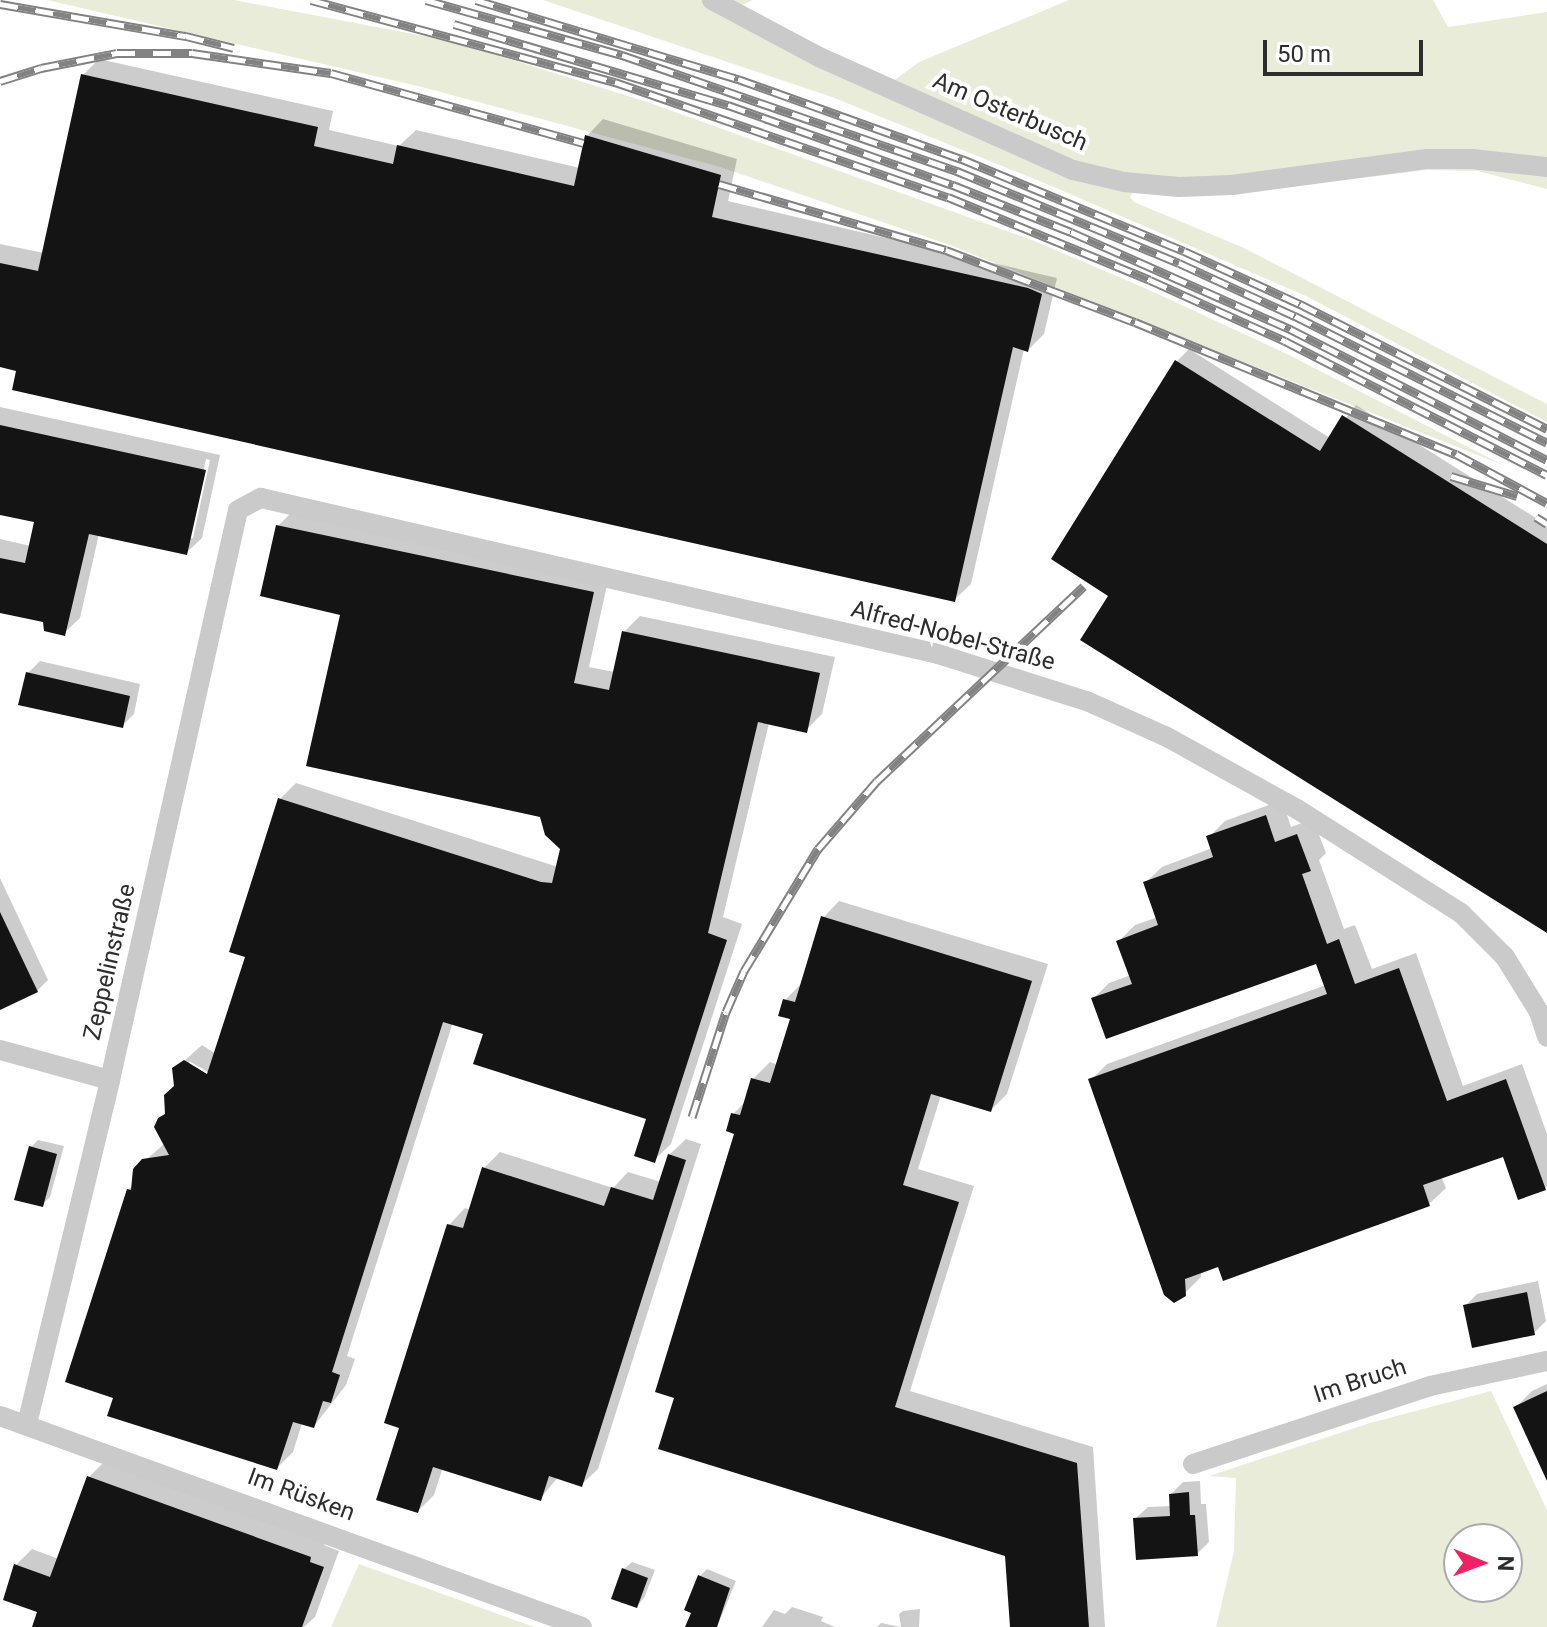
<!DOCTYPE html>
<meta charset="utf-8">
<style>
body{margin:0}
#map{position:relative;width:1547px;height:1627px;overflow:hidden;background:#fff;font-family:Roboto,sans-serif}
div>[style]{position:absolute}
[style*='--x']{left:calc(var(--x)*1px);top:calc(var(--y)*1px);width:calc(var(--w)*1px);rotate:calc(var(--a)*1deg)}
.green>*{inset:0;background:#e9ecd9}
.shadow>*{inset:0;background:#0003}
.building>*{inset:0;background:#141414}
.minor>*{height:20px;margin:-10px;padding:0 10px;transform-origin:10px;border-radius:10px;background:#cacaca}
.rail>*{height:9px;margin-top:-4.5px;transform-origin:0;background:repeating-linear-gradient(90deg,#fff 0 18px,#828282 0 36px);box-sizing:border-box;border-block:2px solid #828282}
span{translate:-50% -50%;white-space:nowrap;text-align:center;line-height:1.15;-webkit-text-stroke:8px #fff;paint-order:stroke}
.street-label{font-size:24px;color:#2d2d2d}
.north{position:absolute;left:1443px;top:1523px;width:80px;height:80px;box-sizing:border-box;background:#fff;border:2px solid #ababab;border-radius:50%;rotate:91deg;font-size:22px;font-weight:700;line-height:32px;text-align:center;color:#2d2d2d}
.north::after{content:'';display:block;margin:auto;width:28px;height:36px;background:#f51f66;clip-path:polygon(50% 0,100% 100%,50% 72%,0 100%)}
.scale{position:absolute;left:1263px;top:40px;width:160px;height:36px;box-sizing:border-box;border:4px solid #2d2d2d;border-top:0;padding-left:10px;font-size:24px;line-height:28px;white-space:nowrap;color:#2d2d2d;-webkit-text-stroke:6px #fff;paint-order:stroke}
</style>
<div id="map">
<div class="green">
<div style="clip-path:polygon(47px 0,234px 0,455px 42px,650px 103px,1032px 240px,1147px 289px,1289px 355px,1505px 466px,950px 245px,720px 167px,422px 87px)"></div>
<div style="clip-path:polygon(543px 0,753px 0,728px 11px,880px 91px,919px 62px,1069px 0,1433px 0,1448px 27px,1547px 12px,1547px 189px,1477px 171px,1426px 170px,1232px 194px,1134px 191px,1130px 197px,1134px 202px,1244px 248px,1547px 404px,1547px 422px,1306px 296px,1054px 187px,832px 97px)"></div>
<div style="clip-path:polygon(evenodd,1491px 1391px,1547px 1510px,1547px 1627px,1216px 1627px,1234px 1551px,1236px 1478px,1209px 1476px,1370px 1423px,1491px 1391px,1459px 1539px,1507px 1539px,1507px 1587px,1459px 1587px,1459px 1539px)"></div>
<div style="clip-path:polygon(359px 1564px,534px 1627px,331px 1627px)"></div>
</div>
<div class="shadow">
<div style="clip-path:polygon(99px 59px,333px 111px,329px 130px,399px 146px,416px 130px,580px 168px,587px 136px,603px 119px,737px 159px,728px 201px,1057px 278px,1044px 334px,1028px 350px,1024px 349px,971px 584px,954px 600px,0 365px,0 244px,44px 253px,83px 75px)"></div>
<div style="clip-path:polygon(1189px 349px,1330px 438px,1356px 405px,1547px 525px,1547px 931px,1111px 595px,1177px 361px)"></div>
<div style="clip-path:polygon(evenodd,0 407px,220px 455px,202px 538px,186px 553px,99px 534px,80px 618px,64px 633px,45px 621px,0 611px,0 539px,31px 546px,36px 521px,0 513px,0 407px,206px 459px,210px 460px,193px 538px,189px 538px,206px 459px)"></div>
<div style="clip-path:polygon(evenodd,294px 510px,609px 576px,589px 667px,615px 672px,624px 632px,640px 616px,835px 657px,822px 714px,806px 730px,769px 723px,723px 917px,742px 924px,671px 1144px,654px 1160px,648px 1118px,485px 1033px,453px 1022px,347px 1356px,355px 1359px,346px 1385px,314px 1426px,302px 1423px,293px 1452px,277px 1468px,116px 1397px,128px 1190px,133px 1185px,135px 1170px,165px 1143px,159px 1120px,167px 1112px,176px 1086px,175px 1069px,202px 1045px,216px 1054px,247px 956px,280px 799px,296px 783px,558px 867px,562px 848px,541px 816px,342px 613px,278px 526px,294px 510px,189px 1061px,217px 1077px,215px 1081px,189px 1065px,189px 1061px)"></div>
<div style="clip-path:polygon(40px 661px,140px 684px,134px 714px,122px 726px,28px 673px)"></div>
<div style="clip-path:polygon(1282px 800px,1291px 827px,1313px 819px,1326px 853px,1319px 860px,1344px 929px,1355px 925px,1372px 969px,1416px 953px,1463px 1086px,1522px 1064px,1547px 1134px,1547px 1186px,1545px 1189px,1504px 1154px,1441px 1176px,1446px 1188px,1429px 1204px,1201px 1271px,1201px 1277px,1178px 1300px,1091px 1080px,1107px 1064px,1326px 985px,1317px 961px,1093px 999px,1109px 983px,1131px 975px,1119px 941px,1135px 925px,1158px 917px,1145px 883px,1162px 867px,1212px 848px,1209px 837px,1225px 821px)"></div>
<div style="clip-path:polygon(0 878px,48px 980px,37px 991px,0 999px)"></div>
<div style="clip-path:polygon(839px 901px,1048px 964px,1007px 1094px,991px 1110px,941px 1095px,918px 1169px,974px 1186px,910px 1391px,1093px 1447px,1105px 1627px,1012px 1627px,1007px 1554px,676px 1396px,736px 1133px,733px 1114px,746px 1101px,753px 1079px,770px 1062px,778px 1065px,792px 1018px,785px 1000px,801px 984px,823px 918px)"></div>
<div style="clip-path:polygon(686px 1139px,701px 1144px,598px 1469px,581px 1485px,558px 1477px,540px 1499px,443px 1467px,434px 1495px,418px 1511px,402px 1427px,449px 1225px,465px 1208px,471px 1210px,484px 1168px,500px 1152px,613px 1188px,628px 1172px,661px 1182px,669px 1155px)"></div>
<div style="clip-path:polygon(38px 1140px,64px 1146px,50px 1197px,42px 1205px,31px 1147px)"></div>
<div style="clip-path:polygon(1538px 1281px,1546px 1321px,1534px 1333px,1465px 1306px,1477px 1294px)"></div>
<div style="clip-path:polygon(1547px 1384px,1547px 1476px,1516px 1407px,1532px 1391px)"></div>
<div style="clip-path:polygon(105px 1461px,326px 1541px,324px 1545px,339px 1551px,315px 1617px,304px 1627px,34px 1627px,39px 1611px,16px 1565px,32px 1549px,59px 1559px,89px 1477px)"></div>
<div style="clip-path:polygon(1200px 1481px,1201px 1504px,1206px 1504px,1209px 1542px,1197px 1554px,1135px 1519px,1148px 1507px,1171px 1506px,1171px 1494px,1183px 1482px)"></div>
<div style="clip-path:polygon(632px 1562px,655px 1570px,644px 1598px,637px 1606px,624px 1569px)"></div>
<div style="clip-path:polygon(707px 1569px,736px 1581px,717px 1627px,704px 1627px,700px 1576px)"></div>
<div style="clip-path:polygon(792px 1607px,823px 1617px,821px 1621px,835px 1627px,762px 1627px,774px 1610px,785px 1614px)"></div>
<div style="clip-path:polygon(920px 1609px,919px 1627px,877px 1627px,881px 1623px,901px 1627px,899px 1614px,903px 1611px)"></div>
</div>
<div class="building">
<div style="clip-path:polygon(81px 74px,318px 127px,314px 146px,393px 164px,397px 145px,574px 186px,585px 135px,721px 175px,712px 217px,1028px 288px,1042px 294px,1028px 352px,1013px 347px,955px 602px,12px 390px,16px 371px,0 367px,0 263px,38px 271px)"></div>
<div style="clip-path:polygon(1175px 360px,1320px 451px,1342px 415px,1547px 544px,1547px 933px,1080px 640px,1108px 596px,1051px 559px)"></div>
<div style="clip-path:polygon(0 425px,206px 470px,187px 555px,89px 534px,65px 636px,44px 631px,43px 622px,0 613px,0 558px,25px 563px,34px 522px,0 515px)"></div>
<div style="clip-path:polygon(276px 525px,594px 592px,574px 683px,609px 690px,622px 631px,820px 673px,807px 733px,758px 722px,708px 933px,727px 940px,655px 1163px,634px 1156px,646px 1119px,473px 1064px,483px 1034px,443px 1022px,332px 1372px,340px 1375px,331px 1403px,323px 1401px,314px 1428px,293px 1422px,277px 1470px,107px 1416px,113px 1398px,65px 1382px,127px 1189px,131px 1190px,133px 1169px,142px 1159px,169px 1155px,154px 1127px,158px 1118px,165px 1114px,164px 1095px,174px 1086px,172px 1068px,184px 1060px,207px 1074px,245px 957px,229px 952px,278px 798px,541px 882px,552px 883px,560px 849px,545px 835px,540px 817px,306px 766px,340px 615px,260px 596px)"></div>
<div style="clip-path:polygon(26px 672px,130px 696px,123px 728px,18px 705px)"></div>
<div style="clip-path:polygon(1266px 815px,1275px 842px,1297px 834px,1311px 871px,1302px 874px,1327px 944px,1339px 939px,1355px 984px,1399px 968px,1447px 1101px,1506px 1079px,1546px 1190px,1518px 1200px,1503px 1157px,1423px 1185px,1430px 1206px,1223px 1281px,1218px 1267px,1185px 1279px,1186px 1296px,1174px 1303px,1164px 1295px,1088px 1079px,1327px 994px,1316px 964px,1106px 1039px,1091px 998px,1132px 984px,1116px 941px,1158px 925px,1143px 882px,1213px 857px,1206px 836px)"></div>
<div style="clip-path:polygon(0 912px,38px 992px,0 1010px)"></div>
<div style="clip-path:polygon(821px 916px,1032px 981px,991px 1112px,931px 1094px,903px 1185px,959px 1202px,895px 1407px,1077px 1463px,1089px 1627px,1010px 1627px,1005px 1556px,658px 1449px,674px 1398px,655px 1392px,734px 1134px,726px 1131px,731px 1113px,740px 1115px,751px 1078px,770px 1083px,790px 1019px,778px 1016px,783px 999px,795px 1002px)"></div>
<div style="clip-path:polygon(29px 1146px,57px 1154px,43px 1207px,14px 1200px)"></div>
<div style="clip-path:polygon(668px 1154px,686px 1160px,582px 1487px,549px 1476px,541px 1501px,433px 1467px,418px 1513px,376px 1500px,399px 1428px,384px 1423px,447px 1224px,463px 1228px,482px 1167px,604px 1206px,611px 1187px,653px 1200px)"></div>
<div style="clip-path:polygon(1527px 1292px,1535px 1335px,1472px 1348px,1463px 1305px)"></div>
<div style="clip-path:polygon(1547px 1391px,1547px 1481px,1513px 1407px)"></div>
<div style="clip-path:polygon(87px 1476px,311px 1557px,310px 1562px,324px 1567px,302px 1627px,32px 1627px,37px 1612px,3px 1600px,14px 1564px,50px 1577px)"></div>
<div style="clip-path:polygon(1189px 1492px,1190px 1515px,1195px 1515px,1198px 1556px,1136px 1560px,1133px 1518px,1170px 1516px,1169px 1494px)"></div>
<div style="clip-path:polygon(622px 1568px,648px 1578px,637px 1608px,611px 1599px)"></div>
<div style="clip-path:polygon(698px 1575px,730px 1588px,717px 1627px,685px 1627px,691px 1613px,684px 1610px)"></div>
</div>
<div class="minor">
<div style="--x:712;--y:0;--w:121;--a:28"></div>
<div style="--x:819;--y:57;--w:278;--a:24"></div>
<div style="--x:1073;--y:170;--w:52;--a:13.2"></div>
<div style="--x:1124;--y:182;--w:55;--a:5.2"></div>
<div style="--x:1179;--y:187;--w:53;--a:-2.2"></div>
<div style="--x:1232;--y:185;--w:197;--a:-7.6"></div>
<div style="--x:1427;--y:159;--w:45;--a:0"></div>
<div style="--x:1472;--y:159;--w:75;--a:6.1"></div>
<div style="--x:0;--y:1050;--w:114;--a:15.3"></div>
<div style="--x:0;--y:1416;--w:619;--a:19.93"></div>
<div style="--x:27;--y:1424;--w:354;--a:-76.4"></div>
<div style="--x:110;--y:1080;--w:584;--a:-77.34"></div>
<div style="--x:238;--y:510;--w:26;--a:-28"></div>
<div style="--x:261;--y:498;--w:695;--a:12.98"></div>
<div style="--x:938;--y:654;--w:158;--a:17.6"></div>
<div style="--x:1089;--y:702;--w:85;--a:24.2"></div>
<div style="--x:1167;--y:737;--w:149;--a:29"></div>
<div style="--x:1297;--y:809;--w:194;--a:32.4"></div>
<div style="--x:1461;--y:913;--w:62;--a:45"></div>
<div style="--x:1505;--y:957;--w:65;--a:58.3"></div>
<div style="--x:1539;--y:1012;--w:26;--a:72"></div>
<div style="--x:1193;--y:1464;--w:250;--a:-18.2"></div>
<div style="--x:1430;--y:1386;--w:120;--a:-12.1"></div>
</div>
<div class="rail">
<div style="--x:311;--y:0;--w:315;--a:15.1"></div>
<div style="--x:615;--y:82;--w:352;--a:19.1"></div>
<div style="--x:948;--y:197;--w:218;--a:22.3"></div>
<div style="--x:1150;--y:280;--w:148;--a:24.3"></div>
<div style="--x:1285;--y:341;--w:294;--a:27.1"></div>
<div style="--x:426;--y:0;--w:204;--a:15.7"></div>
<div style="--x:622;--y:55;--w:355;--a:19.1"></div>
<div style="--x:957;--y:171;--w:240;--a:22.5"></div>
<div style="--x:1179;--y:263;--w:128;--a:24.6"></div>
<div style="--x:1295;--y:316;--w:282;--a:26.7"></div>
<div style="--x:476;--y:0;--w:274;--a:16.8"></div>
<div style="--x:738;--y:79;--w:238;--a:19.7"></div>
<div style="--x:962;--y:159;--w:240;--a:22.5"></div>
<div style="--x:1184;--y:251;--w:128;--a:24.6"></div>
<div style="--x:1300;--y:304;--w:277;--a:26.8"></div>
<div style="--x:0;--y:4;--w:189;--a:9.8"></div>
<div style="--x:186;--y:36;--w:49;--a:14"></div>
<div style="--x:454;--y:24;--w:286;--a:16.5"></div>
<div style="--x:728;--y:105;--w:239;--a:19.6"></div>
<div style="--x:953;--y:185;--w:127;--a:21.7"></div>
<div style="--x:1071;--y:232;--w:240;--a:23.9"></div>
<div style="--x:1290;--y:329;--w:288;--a:27"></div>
<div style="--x:0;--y:81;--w:43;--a:-17.6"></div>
<div style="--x:41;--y:68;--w:77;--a:-11.2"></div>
<div style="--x:117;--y:53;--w:75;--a:0"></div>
<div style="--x:192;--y:53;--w:140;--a:8.2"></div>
<div style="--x:331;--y:73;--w:262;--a:15.5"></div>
<div style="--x:719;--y:184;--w:236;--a:16.2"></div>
<div style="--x:946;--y:250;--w:202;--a:20.9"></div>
<div style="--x:1135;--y:322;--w:347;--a:22.4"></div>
<div style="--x:1456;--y:454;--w:103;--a:28.3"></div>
<div style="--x:1451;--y:476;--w:69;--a:16.9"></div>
<div style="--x:1536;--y:517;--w:13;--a:32"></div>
<div style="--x:692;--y:1117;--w:110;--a:-72.1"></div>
<div style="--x:726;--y:1012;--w:45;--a:-66.3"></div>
<div style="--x:744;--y:971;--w:143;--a:-58.8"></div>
<div style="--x:818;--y:849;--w:90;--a:-49.1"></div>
<div style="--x:877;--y:781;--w:284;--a:-43.3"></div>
</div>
<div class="street-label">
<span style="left:1010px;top:112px;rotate:23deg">Am Osterbusch</span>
<span style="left:953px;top:636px;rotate:15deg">Alfred-Nobel-Straße</span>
<span style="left:110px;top:962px;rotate:-77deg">Zeppelinstraße</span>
<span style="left:1360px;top:1381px;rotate:-18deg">Im Bruch</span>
<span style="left:301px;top:1495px;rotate:20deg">Im Rüsken</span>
</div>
<div class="north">N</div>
<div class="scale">50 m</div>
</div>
